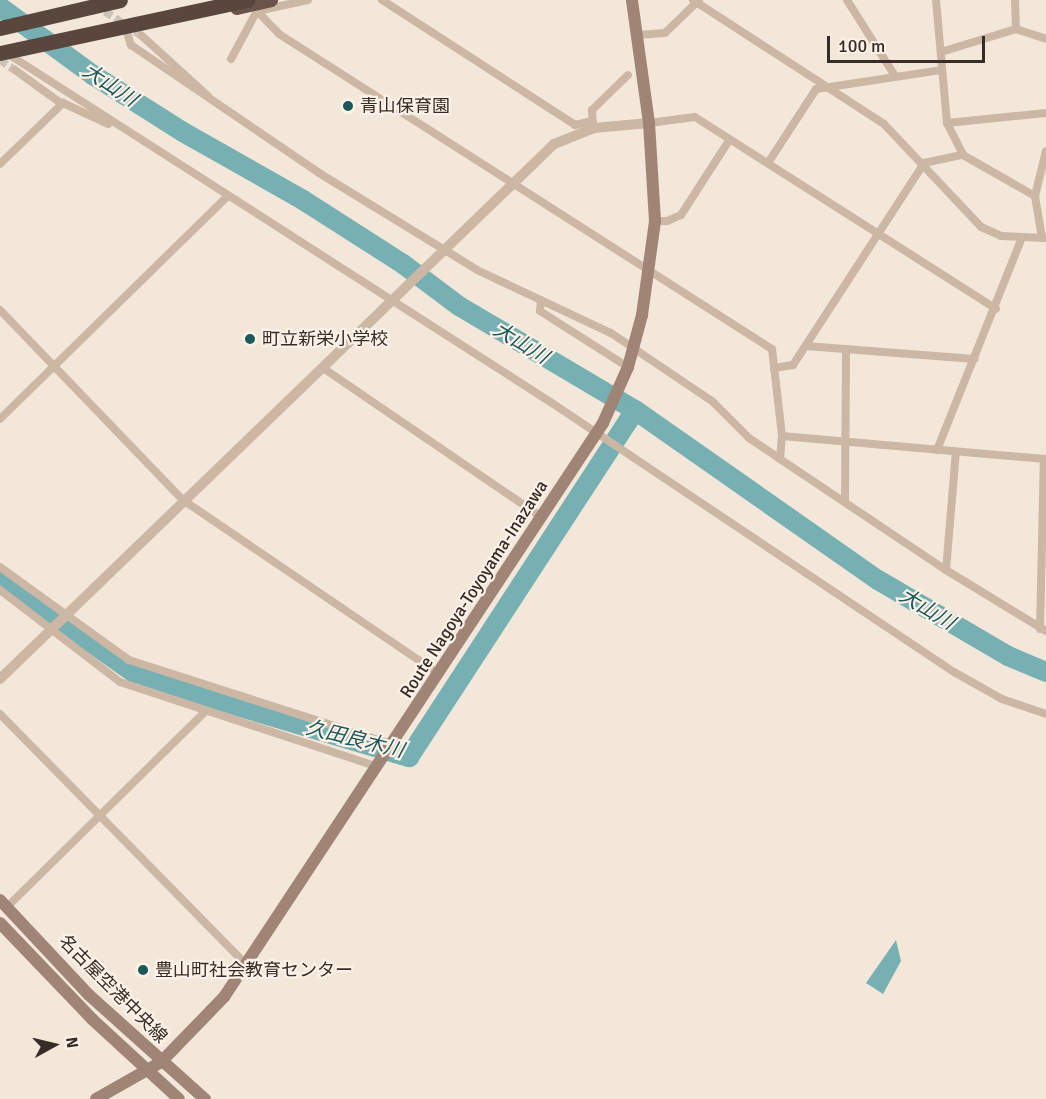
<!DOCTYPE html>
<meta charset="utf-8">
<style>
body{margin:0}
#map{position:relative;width:1046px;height:1099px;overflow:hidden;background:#f3e7da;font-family:Signika,"Noto Sans JP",sans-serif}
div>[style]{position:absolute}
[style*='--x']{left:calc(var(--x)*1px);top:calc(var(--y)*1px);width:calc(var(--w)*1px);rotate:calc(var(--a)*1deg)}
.water>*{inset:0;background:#77b0b2}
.river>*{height:20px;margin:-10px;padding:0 10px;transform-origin:10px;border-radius:10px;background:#77b0b2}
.minor-tunnel>*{height:8px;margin-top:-4px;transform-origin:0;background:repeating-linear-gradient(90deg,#cdc2b6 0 8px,transparent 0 12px)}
.minor>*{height:8px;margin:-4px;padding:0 4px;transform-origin:4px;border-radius:4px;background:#ccb7a5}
.tertiary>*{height:10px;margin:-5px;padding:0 5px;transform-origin:5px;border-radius:5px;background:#ccb7a5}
.secondary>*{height:12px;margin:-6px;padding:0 6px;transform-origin:6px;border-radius:6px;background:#a08576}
.trunk>*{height:14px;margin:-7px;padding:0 7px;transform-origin:7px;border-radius:7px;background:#6a544a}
.motorway-bridge>*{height:15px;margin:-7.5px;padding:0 7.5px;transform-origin:7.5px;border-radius:7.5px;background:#59463d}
.dots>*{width:16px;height:16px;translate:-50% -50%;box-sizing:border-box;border:3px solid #fbf1e7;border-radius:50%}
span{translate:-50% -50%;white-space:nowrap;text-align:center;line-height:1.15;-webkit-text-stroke:4.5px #fbf1e7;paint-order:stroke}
.poi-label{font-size:18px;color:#372c27}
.left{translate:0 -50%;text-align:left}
.street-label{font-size:18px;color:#372c27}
.water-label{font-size:20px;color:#1a585c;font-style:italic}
.north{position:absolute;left:24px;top:1015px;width:60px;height:60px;-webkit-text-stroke:4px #fbf1e7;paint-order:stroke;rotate:82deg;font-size:16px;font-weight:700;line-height:24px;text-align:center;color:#372c27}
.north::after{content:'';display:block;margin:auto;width:21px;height:27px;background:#372c27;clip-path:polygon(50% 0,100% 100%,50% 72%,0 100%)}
.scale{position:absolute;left:827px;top:36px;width:158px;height:27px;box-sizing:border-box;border:3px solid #372c27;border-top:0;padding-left:8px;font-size:18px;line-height:21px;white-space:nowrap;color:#372c27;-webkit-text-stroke:4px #fbf1e7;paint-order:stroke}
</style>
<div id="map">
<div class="water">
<div style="clip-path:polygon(896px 940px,901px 961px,883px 994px,866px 983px)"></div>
</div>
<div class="river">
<div style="--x:0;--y:7;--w:115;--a:36.2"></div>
<div style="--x:93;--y:75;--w:107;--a:32.3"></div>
<div style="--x:183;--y:132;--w:138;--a:29.5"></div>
<div style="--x:303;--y:200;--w:119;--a:32.6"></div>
<div style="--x:403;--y:264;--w:70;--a:36.9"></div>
<div style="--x:459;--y:306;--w:204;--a:30.6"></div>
<div style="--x:635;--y:410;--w:297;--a:35"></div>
<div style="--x:878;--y:580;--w:151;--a:30.3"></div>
<div style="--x:1008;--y:656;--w:41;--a:22.8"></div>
<div style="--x:0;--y:578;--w:171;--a:35.3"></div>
<div style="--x:140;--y:677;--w:281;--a:16.6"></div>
<div style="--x:409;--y:757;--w:414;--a:-56.9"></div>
</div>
<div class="minor-tunnel">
<div style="--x:95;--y:5;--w:56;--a:33.4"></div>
<div style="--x:0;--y:60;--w:18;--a:34"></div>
</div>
<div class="minor">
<div style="--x:382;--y:0;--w:230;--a:32.9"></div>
<div style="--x:575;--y:125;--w:18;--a:-13"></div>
<div style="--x:693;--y:0;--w:228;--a:33"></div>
<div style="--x:884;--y:124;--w:141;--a:46.7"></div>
<div style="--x:981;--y:227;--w:22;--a:24"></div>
<div style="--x:1001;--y:236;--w:45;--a:2.5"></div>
<div style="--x:847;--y:0;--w:90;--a:57.7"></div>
<div style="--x:936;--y:0;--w:123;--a:84.9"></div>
<div style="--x:947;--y:123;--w:36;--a:63"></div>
<div style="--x:963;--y:155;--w:83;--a:29.7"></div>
<div style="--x:1015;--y:0;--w:29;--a:88"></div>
<div style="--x:257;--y:11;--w:32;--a:46"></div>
<div style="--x:279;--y:34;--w:585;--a:32.58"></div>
<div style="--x:772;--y:349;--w:88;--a:83.4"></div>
<div style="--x:782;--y:436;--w:23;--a:95"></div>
<div style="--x:126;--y:29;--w:17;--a:73"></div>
<div style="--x:131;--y:45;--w:227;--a:34.2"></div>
<div style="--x:319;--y:173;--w:185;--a:31.5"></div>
<div style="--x:477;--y:270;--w:148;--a:25.2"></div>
<div style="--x:611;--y:333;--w:122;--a:34"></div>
<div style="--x:712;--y:401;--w:52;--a:45"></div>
<div style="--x:749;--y:438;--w:37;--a:34"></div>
<div style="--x:780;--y:459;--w:200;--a:33.8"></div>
<div style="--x:946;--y:570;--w:117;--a:31.4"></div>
<div style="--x:637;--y:35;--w:28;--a:-4"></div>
<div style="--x:665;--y:33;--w:47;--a:-44.1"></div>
<div style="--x:142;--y:36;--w:89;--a:42.3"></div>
<div style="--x:941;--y:52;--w:78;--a:-17"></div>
<div style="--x:1016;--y:29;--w:32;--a:18"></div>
<div style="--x:8;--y:54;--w:646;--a:32.68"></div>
<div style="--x:552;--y:403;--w:484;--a:33.8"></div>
<div style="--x:954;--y:672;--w:55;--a:29.4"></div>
<div style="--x:1002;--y:699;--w:46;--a:18.8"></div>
<div style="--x:231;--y:59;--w:55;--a:-61.6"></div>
<div style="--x:257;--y:11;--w:52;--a:-12.2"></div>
<div style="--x:15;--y:70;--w:58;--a:35.9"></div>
<div style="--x:649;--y:123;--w:46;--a:-7.4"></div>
<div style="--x:695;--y:117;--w:357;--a:32.5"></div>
<div style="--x:947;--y:123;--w:100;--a:-5.8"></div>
<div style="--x:593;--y:125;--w:15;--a:-94"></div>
<div style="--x:592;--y:110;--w:50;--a:-44.2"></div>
<div style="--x:768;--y:163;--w:88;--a:-57"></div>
<div style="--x:816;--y:89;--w:126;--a:-8.6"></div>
<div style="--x:0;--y:164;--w:88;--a:-44.1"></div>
<div style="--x:63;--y:103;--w:50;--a:25"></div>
<div style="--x:655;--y:221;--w:12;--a:0"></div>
<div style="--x:667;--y:221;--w:15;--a:-23"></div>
<div style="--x:681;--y:215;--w:90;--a:-57.2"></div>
<div style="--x:1042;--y:238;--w:43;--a:-99.5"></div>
<div style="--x:1035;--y:196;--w:46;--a:-76.3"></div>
<div style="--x:541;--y:300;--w:11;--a:95"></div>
<div style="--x:540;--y:311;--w:104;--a:32.5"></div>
<div style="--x:0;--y:310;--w:264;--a:46.1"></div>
<div style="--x:183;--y:500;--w:310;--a:34.2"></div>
<div style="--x:806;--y:346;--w:169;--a:4.4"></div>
<div style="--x:323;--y:368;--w:266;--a:34.3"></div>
<div style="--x:774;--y:368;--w:19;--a:-9"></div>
<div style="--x:793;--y:365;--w:241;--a:-57"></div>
<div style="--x:924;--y:163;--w:40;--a:-12"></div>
<div style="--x:0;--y:419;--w:319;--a:-44.4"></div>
<div style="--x:782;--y:436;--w:265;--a:5"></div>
<div style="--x:937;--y:450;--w:228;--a:-68.2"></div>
<div style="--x:845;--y:500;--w:151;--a:-89.6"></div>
<div style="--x:0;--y:567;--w:159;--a:35.8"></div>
<div style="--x:129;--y:660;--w:277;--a:17.8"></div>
<div style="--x:946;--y:570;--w:118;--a:-85.2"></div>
<div style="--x:0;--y:590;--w:151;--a:37.5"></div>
<div style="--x:120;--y:682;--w:272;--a:18.2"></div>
<div style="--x:1040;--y:629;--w:170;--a:-88.7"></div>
<div style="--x:0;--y:714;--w:351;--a:45.5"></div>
<div style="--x:7;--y:907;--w:279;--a:-44.6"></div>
</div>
<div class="tertiary">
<div style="--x:0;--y:679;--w:770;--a:-44"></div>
<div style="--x:554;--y:144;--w:43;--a:-21.8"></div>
<div style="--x:594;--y:128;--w:55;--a:-5.2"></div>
</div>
<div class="secondary">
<div style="--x:0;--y:900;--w:130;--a:46.9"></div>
<div style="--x:89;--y:995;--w:156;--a:41.9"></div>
<div style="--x:0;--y:923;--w:133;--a:46.2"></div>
<div style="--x:92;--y:1019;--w:118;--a:42.6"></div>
<div style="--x:96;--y:1099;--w:75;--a:-29.6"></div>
<div style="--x:161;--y:1062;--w:91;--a:-45.9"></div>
<div style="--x:224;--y:997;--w:688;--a:-56.56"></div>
<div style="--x:603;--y:423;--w:61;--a:-65.9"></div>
<div style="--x:628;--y:367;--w:54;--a:-74.9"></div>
<div style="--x:642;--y:315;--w:95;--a:-82.1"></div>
<div style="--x:655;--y:221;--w:98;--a:-93.5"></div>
<div style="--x:649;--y:123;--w:124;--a:-97.9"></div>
</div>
<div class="trunk">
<div style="--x:237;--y:8;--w:35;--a:-13"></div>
</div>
<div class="motorway-bridge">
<div style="--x:0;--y:28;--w:123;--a:-13.1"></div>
<div style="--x:0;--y:53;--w:253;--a:-12.1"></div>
</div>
<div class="dots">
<div style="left:348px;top:106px;background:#1a585c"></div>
<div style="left:250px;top:339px;background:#1a585c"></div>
<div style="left:143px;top:970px;background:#1a585c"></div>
</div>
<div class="poi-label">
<span class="left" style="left:360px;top:106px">青山保育園</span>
<span class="left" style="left:262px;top:339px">町立新栄小学校</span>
<span class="left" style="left:155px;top:970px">豊山町社会教育センター</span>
</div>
<div class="street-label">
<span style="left:474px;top:589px;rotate:-57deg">Route Nagoya-Toyoyama-Inazawa</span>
<span style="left:113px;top:989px;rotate:45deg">名古屋空港中央線</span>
</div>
<div class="water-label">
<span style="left:110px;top:85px;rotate:33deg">大山川</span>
<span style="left:521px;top:343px;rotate:31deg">大山川</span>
<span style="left:927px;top:609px;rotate:31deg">大山川</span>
<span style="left:355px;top:739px;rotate:14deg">久田良木川</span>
</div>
<div class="north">N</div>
<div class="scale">100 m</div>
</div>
